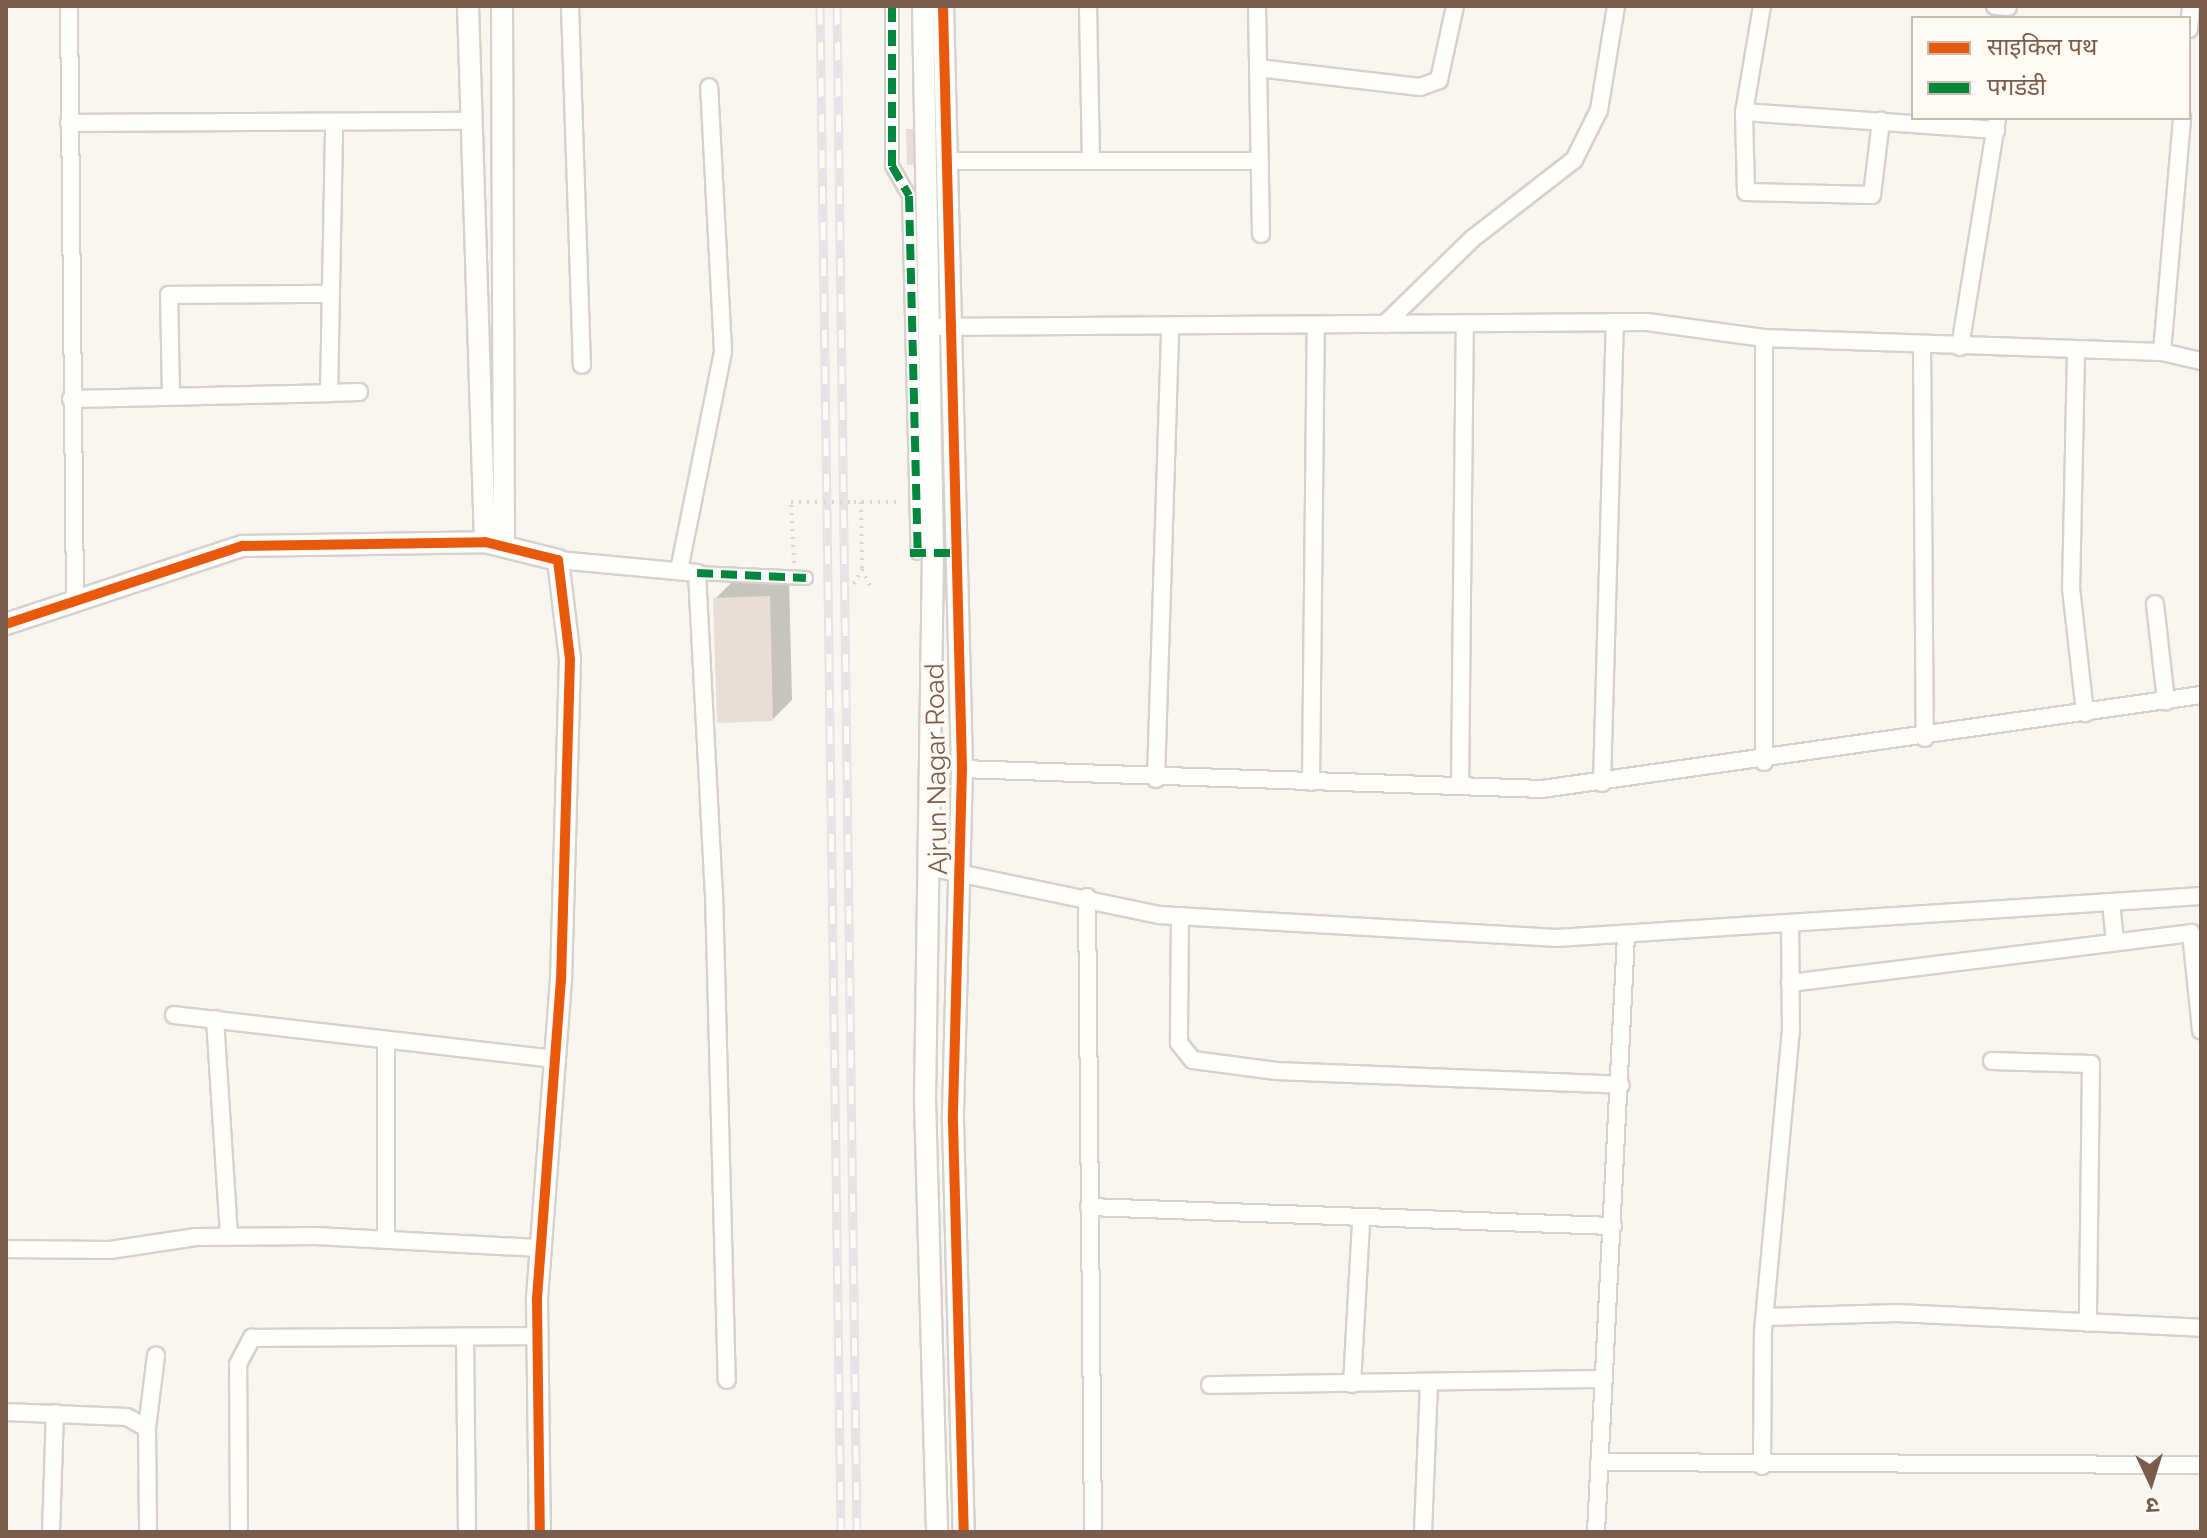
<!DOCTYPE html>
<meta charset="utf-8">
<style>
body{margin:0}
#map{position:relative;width:2207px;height:1538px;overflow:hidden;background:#f9f5f0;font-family:Raleway,"Noto Sans Devanagari",sans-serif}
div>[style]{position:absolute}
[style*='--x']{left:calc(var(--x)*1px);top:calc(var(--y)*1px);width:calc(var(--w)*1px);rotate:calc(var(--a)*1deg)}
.shadow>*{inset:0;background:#0003}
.building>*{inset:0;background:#e6ded7}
.path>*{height:4px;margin-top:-2px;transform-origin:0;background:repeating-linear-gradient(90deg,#dcd5d0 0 2px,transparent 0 8px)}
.roads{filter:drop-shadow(2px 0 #d7d1cb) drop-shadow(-2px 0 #d7d1cb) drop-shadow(0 2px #d7d1cb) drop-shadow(0 -2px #d7d1cb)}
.pedestrian>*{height:12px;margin:-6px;padding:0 6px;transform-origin:6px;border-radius:6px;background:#fefefd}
.minor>*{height:16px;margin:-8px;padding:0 8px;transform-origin:8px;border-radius:8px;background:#fefefd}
.tertiary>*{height:20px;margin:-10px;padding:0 10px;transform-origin:10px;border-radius:10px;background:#fefefd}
.rail>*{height:9px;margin-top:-4.5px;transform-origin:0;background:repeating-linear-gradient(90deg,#fffaf3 0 18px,#e6e3e7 0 36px);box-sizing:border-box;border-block:2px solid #e6e3e7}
.path-bridge>*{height:4px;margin-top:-2px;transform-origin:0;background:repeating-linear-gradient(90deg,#dcd5d0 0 2px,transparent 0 8px)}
.quiet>*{height:8px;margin-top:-4px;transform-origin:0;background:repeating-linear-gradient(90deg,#00873e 0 16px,transparent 0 24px)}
.cycleway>*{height:10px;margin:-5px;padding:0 5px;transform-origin:5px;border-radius:5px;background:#e8590c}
span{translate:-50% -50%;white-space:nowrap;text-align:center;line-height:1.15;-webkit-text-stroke:7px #fffaf3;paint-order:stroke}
.street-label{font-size:26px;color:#7a5c4d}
.frame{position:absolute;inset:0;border:8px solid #7a5c4d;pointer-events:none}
.legend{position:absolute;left:1911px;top:16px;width:280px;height:104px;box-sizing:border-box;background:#fffaf3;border:2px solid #cabbb1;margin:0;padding:10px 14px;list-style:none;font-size:24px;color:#7a5c4d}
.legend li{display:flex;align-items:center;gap:16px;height:40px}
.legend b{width:40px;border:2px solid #cabbb1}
.north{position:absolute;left:2111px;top:1442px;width:80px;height:80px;-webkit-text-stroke:6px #fffaf3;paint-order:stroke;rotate:176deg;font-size:22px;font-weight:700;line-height:32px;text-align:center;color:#7a5c4d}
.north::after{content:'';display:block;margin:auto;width:28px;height:36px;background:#7a5c4d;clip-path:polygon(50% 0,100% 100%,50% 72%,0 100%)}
</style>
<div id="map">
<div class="shadow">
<div style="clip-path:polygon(789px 578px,792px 700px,772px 720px,715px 599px,735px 579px)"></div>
</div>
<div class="building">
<div style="clip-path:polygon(906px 129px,918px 129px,919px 164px,907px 165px)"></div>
<div style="clip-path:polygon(770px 596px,773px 721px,717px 723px,713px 598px)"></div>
</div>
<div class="path">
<div style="--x:854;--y:502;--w:47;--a:0"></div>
<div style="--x:861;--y:502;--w:67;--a:89.1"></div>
<div style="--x:862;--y:569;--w:19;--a:65"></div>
<div style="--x:794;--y:563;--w:61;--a:-92.8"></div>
<div style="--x:791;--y:502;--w:33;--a:0"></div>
<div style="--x:854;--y:584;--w:17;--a:-62"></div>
</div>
<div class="roads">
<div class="pedestrian">
<div style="--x:892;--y:6;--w:160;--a:90"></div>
<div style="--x:892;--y:166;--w:34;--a:60"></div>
<div style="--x:909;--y:196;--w:357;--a:88.6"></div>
<div style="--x:697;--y:573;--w:109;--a:2.6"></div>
</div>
<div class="minor">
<div style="--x:69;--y:6;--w:596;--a:89.42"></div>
<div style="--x:570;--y:6;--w:359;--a:88.1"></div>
<div style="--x:1088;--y:6;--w:155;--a:88.9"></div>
<div style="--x:1257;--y:6;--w:228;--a:89"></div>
<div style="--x:1762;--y:6;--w:108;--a:99.6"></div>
<div style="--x:1744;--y:112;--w:80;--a:88.6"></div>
<div style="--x:1746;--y:192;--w:126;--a:1.4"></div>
<div style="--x:1872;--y:195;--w:75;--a:-83.1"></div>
<div style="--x:1995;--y:6;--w:13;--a:4"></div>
<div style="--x:2189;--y:29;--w:23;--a:-85"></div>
<div style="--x:1258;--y:68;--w:163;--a:6.7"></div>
<div style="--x:1420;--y:87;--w:20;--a:-20"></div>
<div style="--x:1439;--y:80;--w:76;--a:-77.8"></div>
<div style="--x:1744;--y:112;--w:253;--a:4.1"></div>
<div style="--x:69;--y:123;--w:404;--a:-0.3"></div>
<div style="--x:947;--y:161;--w:313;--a:0"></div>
<div style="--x:1385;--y:324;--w:122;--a:-44.3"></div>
<div style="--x:1472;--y:239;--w:129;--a:-37.8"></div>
<div style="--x:1574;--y:160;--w:56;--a:-63.4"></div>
<div style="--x:1599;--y:110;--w:105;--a:-80.7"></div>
<div style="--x:930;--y:327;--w:717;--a:-0.4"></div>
<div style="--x:1647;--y:322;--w:118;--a:7.8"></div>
<div style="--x:1764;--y:338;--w:398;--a:2"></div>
<div style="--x:2162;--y:352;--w:40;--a:13"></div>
<div style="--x:1922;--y:347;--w:391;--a:89.6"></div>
<div style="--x:1960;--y:347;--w:232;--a:-80.8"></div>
<div style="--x:2162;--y:352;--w:235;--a:-85.1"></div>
<div style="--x:2076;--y:353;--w:235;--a:91.2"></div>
<div style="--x:2071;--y:588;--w:126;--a:83.6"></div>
<div style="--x:329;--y:393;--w:30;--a:-2"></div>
<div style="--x:171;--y:396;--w:101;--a:-91.1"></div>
<div style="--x:169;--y:295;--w:162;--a:-0.4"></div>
<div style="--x:71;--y:399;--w:258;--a:-1.3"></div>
<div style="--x:329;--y:393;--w:269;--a:-88.9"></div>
<div style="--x:558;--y:560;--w:140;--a:5.3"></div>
<div style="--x:697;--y:573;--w:320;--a:87"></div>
<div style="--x:714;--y:893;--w:487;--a:88.5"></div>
<div style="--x:679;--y:570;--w:223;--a:-78.6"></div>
<div style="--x:723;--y:351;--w:264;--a:-93"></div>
<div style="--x:2155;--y:604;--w:98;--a:83.5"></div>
<div style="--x:1764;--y:762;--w:424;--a:-90"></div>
<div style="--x:962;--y:769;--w:580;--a:1.97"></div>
<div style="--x:1542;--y:789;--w:666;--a:-8.12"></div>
<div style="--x:1156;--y:779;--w:451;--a:-88.2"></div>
<div style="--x:1311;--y:782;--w:456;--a:-89.4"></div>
<div style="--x:1602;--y:783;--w:461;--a:-88.4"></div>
<div style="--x:1460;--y:786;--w:463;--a:-89.4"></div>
<div style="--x:929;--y:867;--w:235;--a:11.8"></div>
<div style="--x:1159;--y:915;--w:399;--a:3.3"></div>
<div style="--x:1557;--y:938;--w:645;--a:-3.73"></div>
<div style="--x:1087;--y:897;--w:635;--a:89.46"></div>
<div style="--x:2111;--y:902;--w:40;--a:84.3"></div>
<div style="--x:1180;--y:916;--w:127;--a:90.5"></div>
<div style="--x:1179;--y:1043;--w:22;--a:51"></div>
<div style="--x:1193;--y:1060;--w:84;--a:7.5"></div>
<div style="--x:1276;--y:1071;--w:345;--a:2.3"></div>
<div style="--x:1790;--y:983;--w:404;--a:-7.1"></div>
<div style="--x:2191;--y:933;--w:98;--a:84.1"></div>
<div style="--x:174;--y:1015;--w:384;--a:6.6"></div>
<div style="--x:215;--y:1019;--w:218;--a:86.3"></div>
<div style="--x:386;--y:1040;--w:198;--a:90"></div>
<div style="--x:1992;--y:1061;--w:99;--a:1.7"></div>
<div style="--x:2091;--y:1064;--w:259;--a:90.7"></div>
<div style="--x:1089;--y:1207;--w:524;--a:2.08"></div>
<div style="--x:6;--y:1249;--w:104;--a:0.6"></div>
<div style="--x:110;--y:1250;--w:87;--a:-8.6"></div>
<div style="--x:196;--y:1237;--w:120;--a:-0.5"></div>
<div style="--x:316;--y:1236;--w:224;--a:3.1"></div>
<div style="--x:1765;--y:1317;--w:133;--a:-1.7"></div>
<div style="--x:1898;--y:1313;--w:303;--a:2.8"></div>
<div style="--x:465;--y:1338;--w:194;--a:89.4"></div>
<div style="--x:1352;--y:1384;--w:163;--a:-86.8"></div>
<div style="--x:1210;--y:1385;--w:394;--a:-0.9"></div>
<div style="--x:6;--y:1412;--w:121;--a:2.4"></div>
<div style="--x:127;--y:1417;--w:23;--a:29"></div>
<div style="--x:147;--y:1428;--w:104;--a:89.4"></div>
<div style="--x:147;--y:1428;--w:73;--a:-82.9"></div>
<div style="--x:1599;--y:1462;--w:602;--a:0.29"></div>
<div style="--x:1762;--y:1466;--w:135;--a:-89.6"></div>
<div style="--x:1763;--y:1331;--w:300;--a:-84.7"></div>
<div style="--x:1791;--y:1032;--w:107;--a:-90.5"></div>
<div style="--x:51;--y:1532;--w:119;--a:-88.1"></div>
<div style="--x:239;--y:1532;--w:168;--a:-90.3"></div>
<div style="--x:238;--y:1364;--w:30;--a:-62"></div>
<div style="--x:252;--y:1338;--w:285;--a:-0.4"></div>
<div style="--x:1423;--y:1532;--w:150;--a:-87.7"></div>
<div style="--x:1596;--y:1532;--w:597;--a:-87.12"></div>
</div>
<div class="tertiary">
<div style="--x:468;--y:6;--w:536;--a:88.18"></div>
<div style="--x:502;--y:6;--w:539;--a:89.79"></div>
<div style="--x:923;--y:6;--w:547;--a:88.95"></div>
<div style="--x:933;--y:553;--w:547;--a:90.84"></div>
<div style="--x:925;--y:1100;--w:432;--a:88.4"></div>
<div style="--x:943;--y:6;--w:763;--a:88.57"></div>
<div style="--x:962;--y:769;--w:352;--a:91.5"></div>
<div style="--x:953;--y:1121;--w:411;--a:88.5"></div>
<div style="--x:6;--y:624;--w:249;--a:-18.3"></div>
<div style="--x:242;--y:546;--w:243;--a:-0.9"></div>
<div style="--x:485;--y:542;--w:75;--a:13.9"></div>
<div style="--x:558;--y:560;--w:100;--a:83.1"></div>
<div style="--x:570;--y:659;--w:320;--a:91.6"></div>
<div style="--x:561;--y:979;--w:322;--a:94.3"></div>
<div style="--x:537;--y:1300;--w:232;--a:89.3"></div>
</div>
</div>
<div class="rail">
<div style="--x:820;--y:6;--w:1526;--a:89.21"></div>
<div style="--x:837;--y:6;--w:1526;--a:89.25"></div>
</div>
<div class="path-bridge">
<div style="--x:824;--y:502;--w:30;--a:0"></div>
</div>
<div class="quiet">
<div style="--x:892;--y:6;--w:160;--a:90"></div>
<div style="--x:892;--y:166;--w:34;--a:60"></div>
<div style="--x:909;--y:196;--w:357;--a:88.6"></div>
<div style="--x:910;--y:553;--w:44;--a:0"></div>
<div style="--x:697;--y:573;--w:109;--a:2.6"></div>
</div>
<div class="cycleway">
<div style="--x:943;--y:6;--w:763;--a:88.57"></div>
<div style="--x:962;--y:769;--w:352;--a:91.5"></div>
<div style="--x:953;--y:1121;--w:411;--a:88.5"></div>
<div style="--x:6;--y:624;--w:249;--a:-18.3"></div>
<div style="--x:242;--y:546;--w:243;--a:-0.9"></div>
<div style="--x:485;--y:542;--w:75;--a:13.9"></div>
<div style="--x:558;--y:560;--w:100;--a:83.1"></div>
<div style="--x:570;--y:659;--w:320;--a:91.6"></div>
<div style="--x:561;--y:979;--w:322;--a:94.3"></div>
<div style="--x:537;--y:1300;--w:232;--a:89.3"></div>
</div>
<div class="street-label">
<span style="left:937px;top:769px;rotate:-91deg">Ajrun Nagar Road</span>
</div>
<div class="frame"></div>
<ul class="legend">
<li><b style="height:10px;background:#e8590c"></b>साइकिल पथ</li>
<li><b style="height:10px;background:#00873e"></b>पगडंडी</li>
</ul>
<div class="north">उ</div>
</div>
